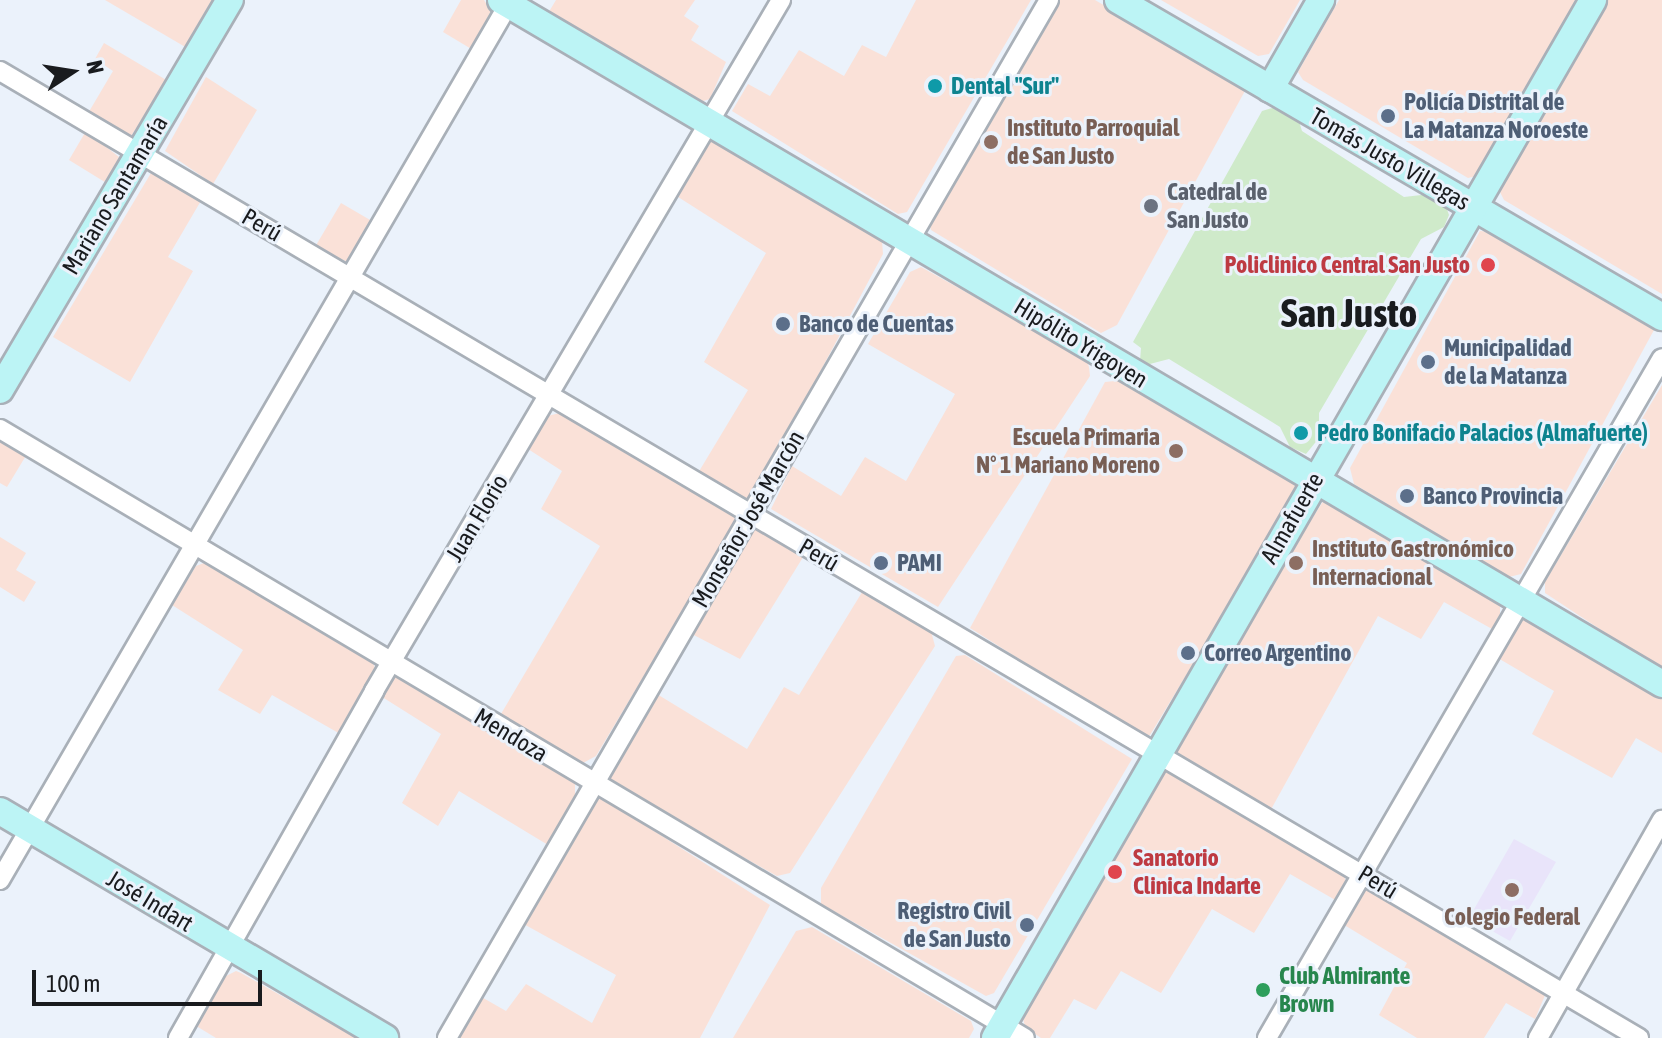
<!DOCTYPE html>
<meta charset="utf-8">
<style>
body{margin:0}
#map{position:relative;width:1662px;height:1038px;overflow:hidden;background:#ebf2fb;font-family:"Asap Condensed",sans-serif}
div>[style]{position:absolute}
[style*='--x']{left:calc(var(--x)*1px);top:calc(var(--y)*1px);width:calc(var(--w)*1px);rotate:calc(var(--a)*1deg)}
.commercial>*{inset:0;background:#fae1d8}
.education>*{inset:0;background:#e9e4fa}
.green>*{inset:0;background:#cfeaca}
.roads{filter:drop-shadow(2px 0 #a9b0b8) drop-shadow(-2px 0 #a9b0b8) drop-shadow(0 2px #a9b0b8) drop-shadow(0 -2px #a9b0b8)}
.street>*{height:18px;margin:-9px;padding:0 9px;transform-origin:9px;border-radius:9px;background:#fff}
.secondary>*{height:26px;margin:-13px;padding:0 13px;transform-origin:13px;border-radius:13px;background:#bcf4f5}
.dots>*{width:22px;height:22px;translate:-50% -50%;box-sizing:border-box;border:4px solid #ebf2fb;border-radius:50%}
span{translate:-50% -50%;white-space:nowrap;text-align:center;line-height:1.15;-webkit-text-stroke:6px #ebf2fb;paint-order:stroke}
.culture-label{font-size:24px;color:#0d838f;font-weight:700}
.left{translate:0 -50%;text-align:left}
.service-label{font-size:24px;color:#4e5e75;font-weight:700}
.right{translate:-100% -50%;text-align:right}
.education-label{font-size:24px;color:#785e54;font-weight:700}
.street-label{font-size:24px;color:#191b1e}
.worship-label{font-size:24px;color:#5b616d;font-weight:700}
.health-label{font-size:24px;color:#be3a42;font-weight:700}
.leisure-label{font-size:24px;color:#27864d;font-weight:700}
.town-label{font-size:40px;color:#191b1e;font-weight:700}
.north{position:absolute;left:32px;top:32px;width:80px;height:80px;-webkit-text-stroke:6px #ebf2fb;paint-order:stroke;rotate:78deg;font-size:22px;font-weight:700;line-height:32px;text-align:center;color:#191b1e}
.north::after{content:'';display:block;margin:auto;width:28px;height:36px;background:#191b1e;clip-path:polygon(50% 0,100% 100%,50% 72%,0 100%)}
.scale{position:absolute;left:32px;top:970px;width:230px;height:36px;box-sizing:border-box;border:4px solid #191b1e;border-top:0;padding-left:10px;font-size:24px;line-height:28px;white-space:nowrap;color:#191b1e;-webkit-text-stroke:6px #ebf2fb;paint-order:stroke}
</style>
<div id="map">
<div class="commercial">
<div style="clip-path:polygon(105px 0,215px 0,187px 48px)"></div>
<div style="clip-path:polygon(461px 0,484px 0,491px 11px,473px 50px,443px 32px)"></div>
<div style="clip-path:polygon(556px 0,695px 0,684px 16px,699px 26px,691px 40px,726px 62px,710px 99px,696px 103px,547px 15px)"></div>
<div style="clip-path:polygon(916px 0,1031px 0,907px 212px,898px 214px,732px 111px,748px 84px,770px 96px,799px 50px,844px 76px,862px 45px,886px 57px)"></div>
<div style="clip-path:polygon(1058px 0,1095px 0,1246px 89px,1117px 325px,1101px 333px,931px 230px,929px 222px)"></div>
<div style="clip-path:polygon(1161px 0,1300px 0,1269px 54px,1258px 56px)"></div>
<div style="clip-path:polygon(1339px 0,1578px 0,1477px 176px,1468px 178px,1303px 80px,1298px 72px)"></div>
<div style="clip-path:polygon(1602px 0,1662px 0,1662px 294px,1504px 200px,1500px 192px)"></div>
<div style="clip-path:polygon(104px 43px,168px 81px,131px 136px,87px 115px,113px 71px,95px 59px)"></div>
<div style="clip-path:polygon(206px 77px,257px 110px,213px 184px,165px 151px)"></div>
<div style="clip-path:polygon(86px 131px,119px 157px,108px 184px,69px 160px)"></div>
<div style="clip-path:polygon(719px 135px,882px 241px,883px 254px,751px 501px,698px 473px,748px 390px,704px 362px,766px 253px,675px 195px,706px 139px)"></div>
<div style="clip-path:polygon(151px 173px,202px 199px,168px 257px,193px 271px,130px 382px,53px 337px)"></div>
<div style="clip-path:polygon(341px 203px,377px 224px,352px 264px,315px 247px)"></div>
<div style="clip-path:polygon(1480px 231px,1492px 232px,1654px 330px,1521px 574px,1509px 577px,1354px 484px,1350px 468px)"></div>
<div style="clip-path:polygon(921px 267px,1086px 359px,1089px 367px,1090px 376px,938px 607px,771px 509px,792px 466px,841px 496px,865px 457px,906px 481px,955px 394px,868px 344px,910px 272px)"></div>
<div style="clip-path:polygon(1125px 380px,1297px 481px,1298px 491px,1150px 735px,1140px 735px,970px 628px,1105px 382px)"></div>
<div style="clip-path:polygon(1662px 385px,1662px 670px,1545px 593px,1545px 582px)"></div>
<div style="clip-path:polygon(563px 412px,733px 514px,736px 522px,596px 756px,583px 763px,498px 719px,600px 546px,541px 509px,562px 471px,528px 449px,548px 416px)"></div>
<div style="clip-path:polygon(0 441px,27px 454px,7px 487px,0 483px)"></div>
<div style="clip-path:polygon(1326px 497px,1500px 603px,1500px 614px,1492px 629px,1444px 602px,1421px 639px,1378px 616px,1269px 813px,1174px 757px,1170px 738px)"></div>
<div style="clip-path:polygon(757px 526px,805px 554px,740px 659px,688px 632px)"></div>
<div style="clip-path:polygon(0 537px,26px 553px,16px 570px,36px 582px,24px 602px,0 587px)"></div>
<div style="clip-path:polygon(204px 563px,373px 663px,378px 675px,342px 735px,272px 695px,260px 714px,218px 690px,243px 650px,172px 605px,196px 566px)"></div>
<div style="clip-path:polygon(864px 589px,931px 631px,935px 646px,790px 873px,777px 876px,608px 782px,605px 774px,652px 691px,747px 749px,784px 687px,799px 695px)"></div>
<div style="clip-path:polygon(1517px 614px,1662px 693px,1662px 753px,1636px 738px,1612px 778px,1532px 734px,1554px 691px,1491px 654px)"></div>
<div style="clip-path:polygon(965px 655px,1132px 759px,994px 993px,986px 996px,821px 904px,821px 888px,956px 656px)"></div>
<div style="clip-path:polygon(401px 674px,575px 782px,575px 797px,548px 845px,459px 791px,438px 826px,402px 803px,441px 734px,379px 695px,393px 675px)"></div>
<div style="clip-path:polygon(1162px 771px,1175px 774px,1344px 873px,1346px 886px,1337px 901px,1290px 874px,1254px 933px,1212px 909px,1161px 993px,1121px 971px,1096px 1010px,1074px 999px,1050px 1038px,1041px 1038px,1025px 1027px,1021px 1009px)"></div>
<div style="clip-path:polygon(601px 797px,770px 905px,700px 1038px,452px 1038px,478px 995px,506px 1011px,526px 984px,592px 1023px,616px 975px,520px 922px,591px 802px)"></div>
<div style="clip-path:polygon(1367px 884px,1546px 993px,1535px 1019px,1506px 1003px,1484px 1038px,1417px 1038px,1379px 1015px,1407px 963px,1341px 923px)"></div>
<div style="clip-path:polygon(812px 927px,971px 1021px,974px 1029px,969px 1038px,733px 1038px,796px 931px)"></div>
<div style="clip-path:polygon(236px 971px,241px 973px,356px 1038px,216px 1038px,193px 1024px,226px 976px)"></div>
</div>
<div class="education">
<div style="clip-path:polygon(1514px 839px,1556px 862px,1510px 941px,1469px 918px)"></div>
</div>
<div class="green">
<div style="clip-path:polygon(1279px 106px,1298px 118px,1302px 131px,1404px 197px,1430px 194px,1444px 201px,1449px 215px,1444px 227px,1421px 239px,1319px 413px,1319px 438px,1306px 454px,1290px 447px,1280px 427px,1169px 359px,1146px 365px,1140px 361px,1141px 348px,1133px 342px,1262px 111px)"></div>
</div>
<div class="roads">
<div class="street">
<div style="--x:0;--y:71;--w:1903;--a:30.54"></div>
<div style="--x:0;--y:429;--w:1192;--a:30.72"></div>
<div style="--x:0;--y:880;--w:1018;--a:-59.86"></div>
<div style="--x:178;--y:1038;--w:399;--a:-60.5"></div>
<div style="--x:374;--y:691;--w:802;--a:-59.5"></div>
<div style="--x:447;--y:1038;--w:1200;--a:-59.89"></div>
<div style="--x:1267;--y:1038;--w:786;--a:-59.85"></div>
<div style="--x:1538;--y:1038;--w:251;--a:-60.4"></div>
</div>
<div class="secondary">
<div style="--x:501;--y:0;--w:1348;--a:30.5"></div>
<div style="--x:1118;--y:0;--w:630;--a:30.23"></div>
<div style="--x:1270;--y:89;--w:103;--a:-60.2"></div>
<div style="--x:0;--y:390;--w:453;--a:-59.5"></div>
<div style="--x:0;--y:811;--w:447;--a:30.5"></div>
<div style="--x:995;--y:1038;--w:1198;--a:-60.05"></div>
</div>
</div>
<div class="dots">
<div style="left:935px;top:86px;background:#0f9aa8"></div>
<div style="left:1388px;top:116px;background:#5c6f8a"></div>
<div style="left:991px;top:142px;background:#8d6e63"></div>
<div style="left:1151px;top:206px;background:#6b7280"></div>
<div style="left:1488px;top:265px;background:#e0444e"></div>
<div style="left:783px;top:324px;background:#5c6f8a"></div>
<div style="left:1428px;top:362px;background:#5c6f8a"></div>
<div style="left:1301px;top:433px;background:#0f9aa8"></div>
<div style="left:1176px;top:451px;background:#8d6e63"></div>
<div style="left:1407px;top:496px;background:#5c6f8a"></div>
<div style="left:881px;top:563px;background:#5c6f8a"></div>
<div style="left:1296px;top:563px;background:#8d6e63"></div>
<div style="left:1188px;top:653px;background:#5c6f8a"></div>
<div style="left:1115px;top:872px;background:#e0444e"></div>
<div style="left:1512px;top:890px;background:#8d6e63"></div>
<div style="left:1027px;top:925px;background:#5c6f8a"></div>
<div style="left:1263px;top:990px;background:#2e9e5b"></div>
</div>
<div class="culture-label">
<span class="left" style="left:951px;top:86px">Dental "Sur"</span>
<span class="left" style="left:1317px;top:433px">Pedro Bonifacio Palacios (Almafuerte)</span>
</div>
<div class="service-label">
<span class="left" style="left:1404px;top:116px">Policía Distrital de<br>La Matanza Noroeste</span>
<span class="left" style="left:799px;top:324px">Banco de Cuentas</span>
<span class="left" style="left:1444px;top:362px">Municipalidad<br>de la Matanza</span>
<span class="left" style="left:1423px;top:496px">Banco Provincia</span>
<span class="left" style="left:897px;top:563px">PAMI</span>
<span class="left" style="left:1204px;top:653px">Correo Argentino</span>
<span class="right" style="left:1011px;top:925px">Registro Civil<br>de San Justo</span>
</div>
<div class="education-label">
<span class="left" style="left:1007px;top:142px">Instituto Parroquial<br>de San Justo</span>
<span class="right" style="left:1160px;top:451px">Escuela Primaria<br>N° 1 Mariano Moreno</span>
<span class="left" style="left:1312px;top:563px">Instituto Gastronómico<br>Internacional</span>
<span style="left:1512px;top:917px">Colegio Federal</span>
</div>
<div class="street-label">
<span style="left:1390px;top:159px;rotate:30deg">Tomás Justo Villegas</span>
<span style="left:115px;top:195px;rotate:-59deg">Mariano Santamaría</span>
<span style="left:262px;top:225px;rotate:30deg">Perú</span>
<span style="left:1081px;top:343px;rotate:31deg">Hipólito Yrigoyen</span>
<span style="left:477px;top:518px;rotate:-59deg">Juan Florio</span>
<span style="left:1292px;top:518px;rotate:-60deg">Almafuerte</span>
<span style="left:748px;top:519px;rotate:-60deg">Monseñor José Marcón</span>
<span style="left:819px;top:555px;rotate:30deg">Perú</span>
<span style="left:511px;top:735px;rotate:31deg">Mendoza</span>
<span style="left:1378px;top:882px;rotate:31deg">Perú</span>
<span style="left:150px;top:901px;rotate:31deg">José Indart</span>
</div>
<div class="worship-label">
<span class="left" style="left:1167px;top:206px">Catedral de<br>San Justo</span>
</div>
<div class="health-label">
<span class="right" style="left:1470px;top:265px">Policlinico Central San Justo</span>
<span class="left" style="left:1133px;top:872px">Sanatorio<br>Clinica Indarte</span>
</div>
<div class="leisure-label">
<span class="left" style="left:1279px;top:990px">Club Almirante<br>Brown</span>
</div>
<div class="town-label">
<span style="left:1349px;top:313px">San Justo</span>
</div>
<div class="north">N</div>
<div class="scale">100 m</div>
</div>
